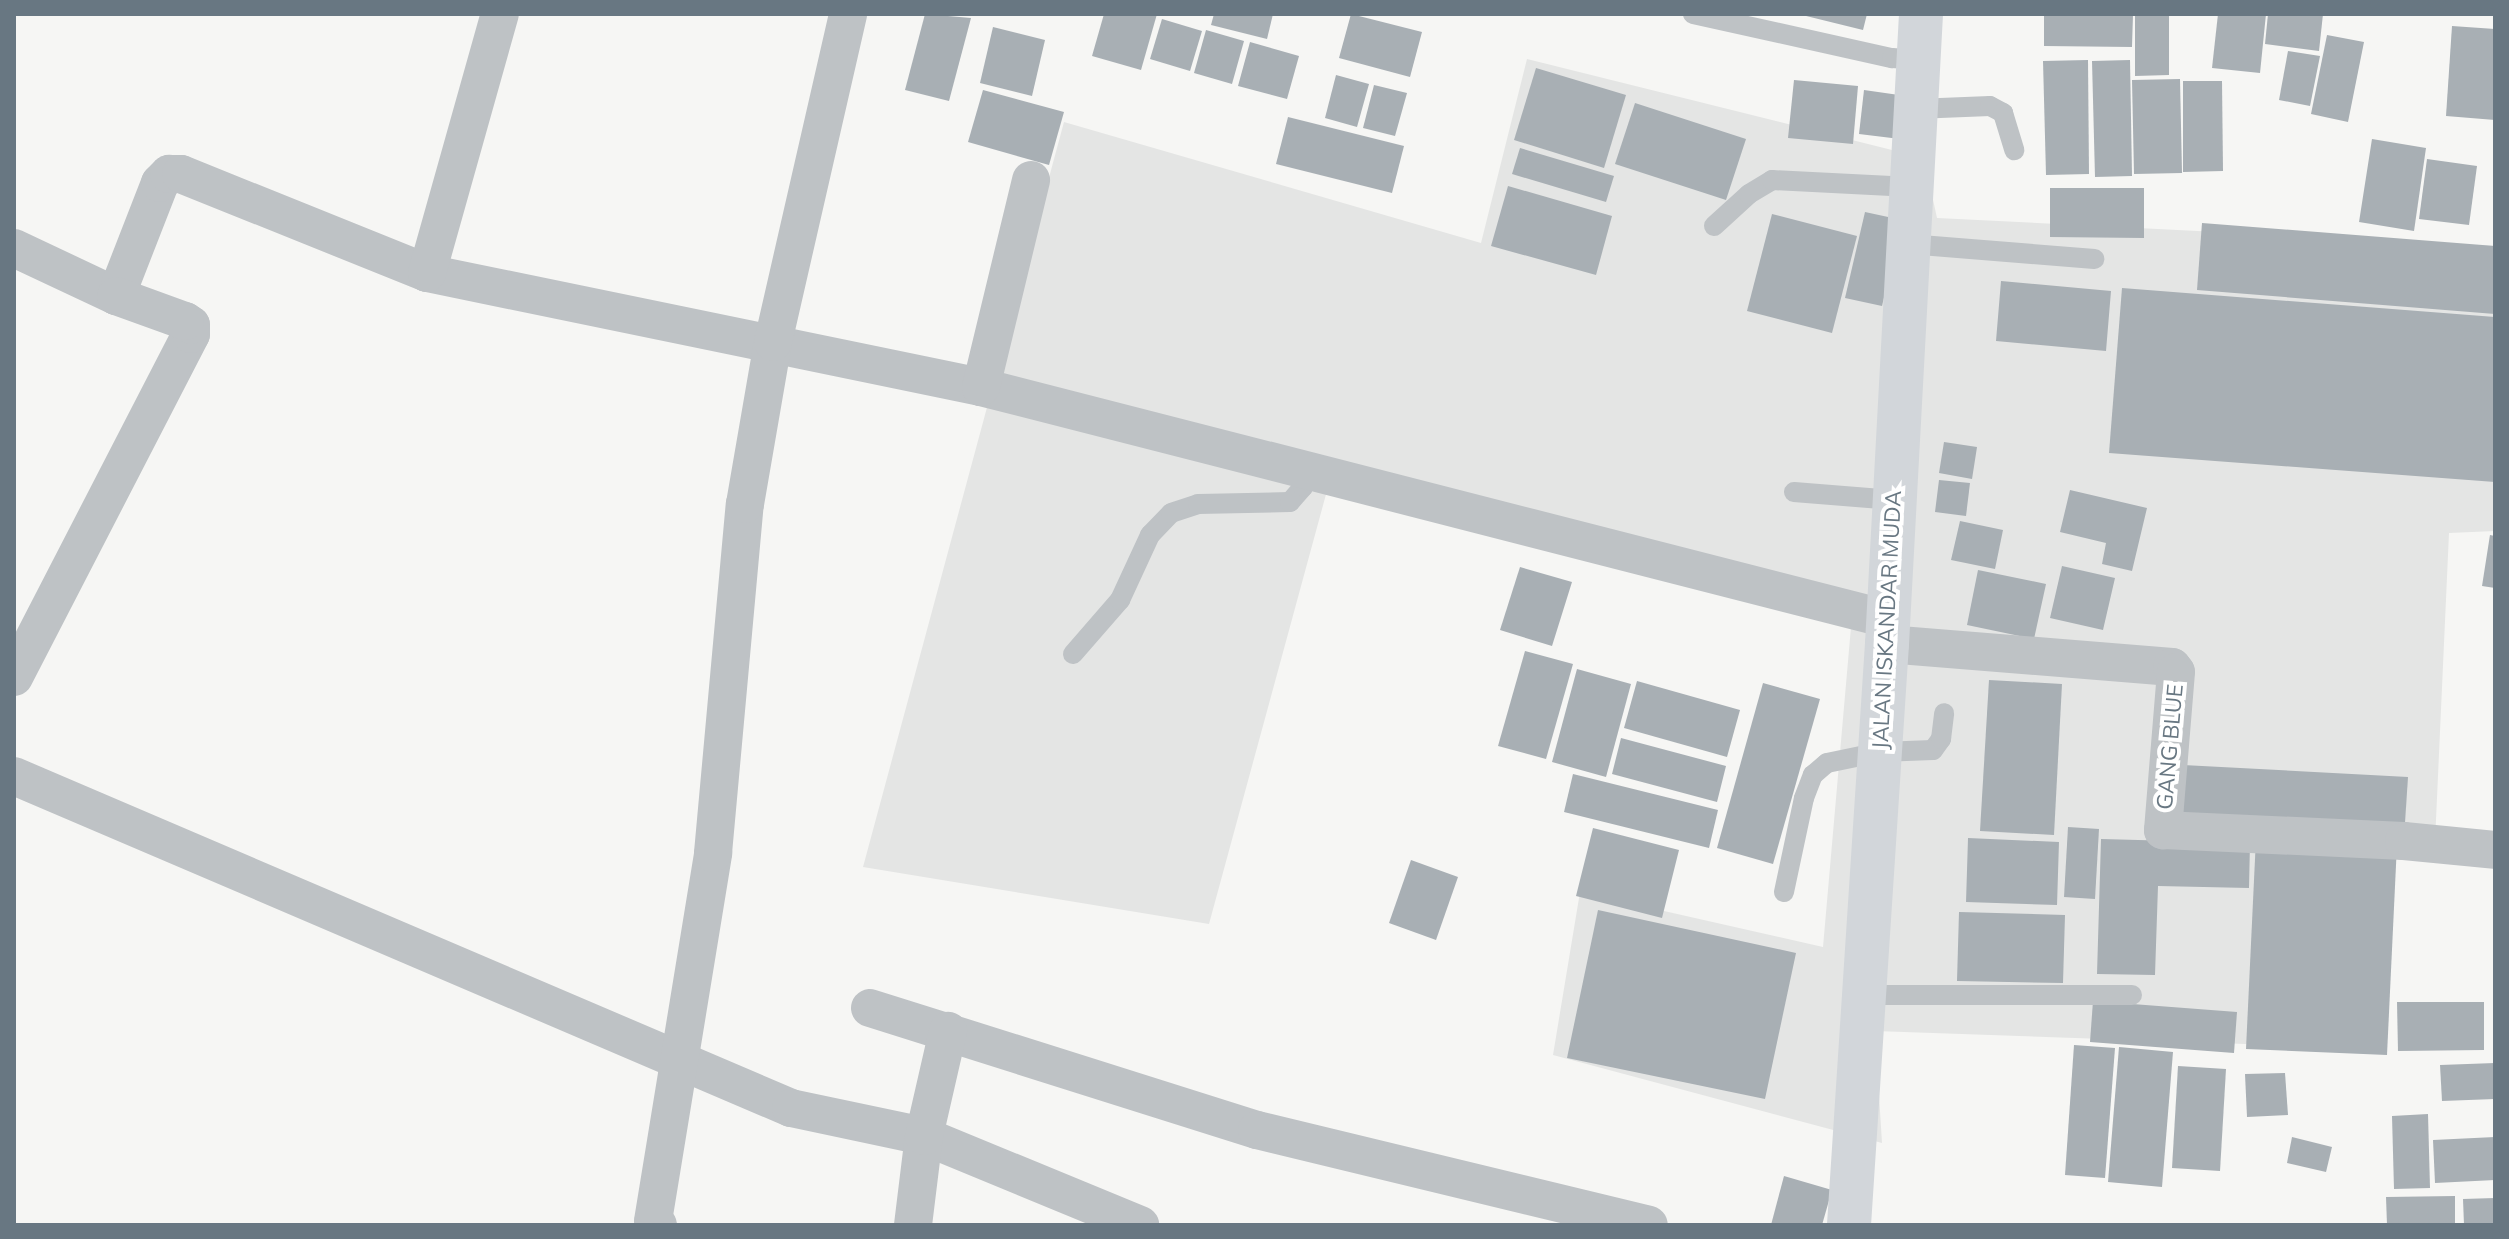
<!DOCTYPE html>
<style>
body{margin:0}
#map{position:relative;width:2509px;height:1239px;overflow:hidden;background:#f6f6f4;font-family:Mulish,sans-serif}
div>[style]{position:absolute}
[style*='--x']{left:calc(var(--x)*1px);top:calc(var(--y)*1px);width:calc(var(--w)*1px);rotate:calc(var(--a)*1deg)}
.built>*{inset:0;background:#e4e5e4}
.building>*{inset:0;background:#a8afb4}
.lane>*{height:20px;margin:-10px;padding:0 10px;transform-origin:10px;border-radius:10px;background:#bec2c5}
.street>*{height:38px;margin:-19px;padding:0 19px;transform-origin:19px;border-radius:19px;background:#bec2c5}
.secondary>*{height:44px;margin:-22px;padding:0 22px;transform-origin:22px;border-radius:22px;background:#d2d6da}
span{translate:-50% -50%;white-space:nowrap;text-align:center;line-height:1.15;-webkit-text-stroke:8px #fff;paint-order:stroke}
.street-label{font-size:22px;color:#687782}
.frame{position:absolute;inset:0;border:16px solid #687782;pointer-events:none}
</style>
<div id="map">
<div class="built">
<div style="clip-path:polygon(1527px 59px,1924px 158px,1937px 218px,2495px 246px,2495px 531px,2449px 533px,2435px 842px,2390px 833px,2385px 1049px,1875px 1031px,1882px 1143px,1553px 1055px,1580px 892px,1823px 947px,1851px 627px,1328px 487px,1209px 924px,863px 867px,1064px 122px,1481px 243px)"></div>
</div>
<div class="building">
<div style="clip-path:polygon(925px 14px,971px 18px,949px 101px,905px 90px)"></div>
<div style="clip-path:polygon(1104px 14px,1157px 14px,1141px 70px,1092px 56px)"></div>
<div style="clip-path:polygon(1214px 14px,1273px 14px,1267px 39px,1211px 25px)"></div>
<div style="clip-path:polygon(1351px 14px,1422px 32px,1410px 77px,1339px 58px)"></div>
<div style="clip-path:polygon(1798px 14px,1867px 14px,1863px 30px)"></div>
<div style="clip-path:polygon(2044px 14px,2133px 14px,2132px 47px,2044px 46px)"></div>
<div style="clip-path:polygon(2135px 14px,2169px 14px,2169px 75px,2135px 76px)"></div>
<div style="clip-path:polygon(2218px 14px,2266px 14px,2260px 73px,2212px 68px)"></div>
<div style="clip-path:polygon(2268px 14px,2323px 14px,2319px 51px,2265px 44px)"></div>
<div style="clip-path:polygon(1162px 19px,1202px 31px,1190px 71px,1150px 59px)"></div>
<div style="clip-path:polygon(2452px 26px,2495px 29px,2495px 120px,2446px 116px)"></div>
<div style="clip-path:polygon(993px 27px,1045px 40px,1032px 96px,980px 83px)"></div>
<div style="clip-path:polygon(1206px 30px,1244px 41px,1232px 84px,1194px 73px)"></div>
<div style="clip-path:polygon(2327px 35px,2364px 42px,2348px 122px,2311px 114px)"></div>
<div style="clip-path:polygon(1250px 42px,1299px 56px,1287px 99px,1238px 86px)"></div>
<div style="clip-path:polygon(2288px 51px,2320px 56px,2310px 106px,2279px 100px)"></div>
<div style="clip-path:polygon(2088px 60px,2089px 174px,2046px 175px,2043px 61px)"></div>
<div style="clip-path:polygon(2130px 60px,2132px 176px,2095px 177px,2092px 61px)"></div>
<div style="clip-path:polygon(1536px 68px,1626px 95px,1604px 168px,1514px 140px)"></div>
<div style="clip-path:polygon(1336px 75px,1369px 84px,1357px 127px,1325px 118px)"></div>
<div style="clip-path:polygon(2180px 79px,2182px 173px,2134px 174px,2132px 80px)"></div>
<div style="clip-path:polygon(1794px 80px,1858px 86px,1853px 144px,1788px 138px)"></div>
<div style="clip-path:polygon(2183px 81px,2222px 81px,2223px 171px,2183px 172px)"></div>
<div style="clip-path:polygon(1374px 85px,1407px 93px,1395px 136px,1363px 128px)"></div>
<div style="clip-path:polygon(983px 90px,1064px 112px,1049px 165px,968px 142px)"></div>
<div style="clip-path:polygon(1864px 90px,1906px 96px,1900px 139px,1859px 134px)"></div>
<div style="clip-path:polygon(1635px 103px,1746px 139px,1726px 200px,1615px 164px)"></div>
<div style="clip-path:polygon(1288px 117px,1404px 146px,1392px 193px,1276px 164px)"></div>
<div style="clip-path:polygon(2372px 139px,2426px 148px,2414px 231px,2359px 222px)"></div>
<div style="clip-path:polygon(1520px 148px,1614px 176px,1606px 202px,1512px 174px)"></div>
<div style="clip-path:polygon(2427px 159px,2477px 166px,2469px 225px,2419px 219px)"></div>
<div style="clip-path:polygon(1508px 186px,1612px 216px,1596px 275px,1491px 246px)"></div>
<div style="clip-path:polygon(2050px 188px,2144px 188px,2144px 238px,2050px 237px)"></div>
<div style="clip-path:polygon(1865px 212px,1902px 220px,1882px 306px,1845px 298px)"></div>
<div style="clip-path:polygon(1772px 214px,1857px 236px,1832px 333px,1747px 311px)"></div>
<div style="clip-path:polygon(2202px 223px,2495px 246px,2495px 314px,2197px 290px)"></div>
<div style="clip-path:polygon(2001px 281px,2111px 291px,2106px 351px,1996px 341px)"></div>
<div style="clip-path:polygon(2122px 288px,2495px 317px,2495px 482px,2109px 453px)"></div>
<div style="clip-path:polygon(1944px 442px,1977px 447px,1972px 479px,1939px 473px)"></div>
<div style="clip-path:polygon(1939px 480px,1970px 483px,1966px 516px,1935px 512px)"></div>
<div style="clip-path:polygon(2070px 490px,2147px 508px,2132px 571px,2102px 564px,2106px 543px,2060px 532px)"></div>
<div style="clip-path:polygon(1960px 521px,2003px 530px,1995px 569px,1951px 560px)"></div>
<div style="clip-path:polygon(2490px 535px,2495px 536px,2495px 588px,2482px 586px)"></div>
<div style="clip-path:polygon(2062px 566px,2115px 578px,2103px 630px,2050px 618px)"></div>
<div style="clip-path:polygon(1520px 567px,1572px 582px,1552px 646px,1500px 630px)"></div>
<div style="clip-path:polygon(1978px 570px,2046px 584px,2034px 639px,1967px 625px)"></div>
<div style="clip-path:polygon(1525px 651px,1573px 664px,1546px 759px,1498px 746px)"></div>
<div style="clip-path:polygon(1577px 669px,1631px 684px,1606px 777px,1552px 762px)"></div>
<div style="clip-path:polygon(1989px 680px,2062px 684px,2054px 835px,1980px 831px)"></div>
<div style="clip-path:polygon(1637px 681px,1740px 710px,1727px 757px,1624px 728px)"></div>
<div style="clip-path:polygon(1763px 683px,1820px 699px,1773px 864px,1717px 848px)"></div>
<div style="clip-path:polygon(1621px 738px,1726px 766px,1717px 802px,1612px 774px)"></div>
<div style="clip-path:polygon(2183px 765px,2408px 777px,2404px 838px,2179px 826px)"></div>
<div style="clip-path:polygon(1573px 774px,1718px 810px,1709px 848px,1564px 812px)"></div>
<div style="clip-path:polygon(2068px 827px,2099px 829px,2095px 899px,2064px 897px)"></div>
<div style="clip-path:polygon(1593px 828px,1679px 850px,1662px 918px,1576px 896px)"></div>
<div style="clip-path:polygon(1968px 838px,2059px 842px,2057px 905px,1966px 902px)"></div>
<div style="clip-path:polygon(2256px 838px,2397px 844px,2387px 1055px,2246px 1049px)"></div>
<div style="clip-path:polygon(2101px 839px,2250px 843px,2249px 888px,2158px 886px,2155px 975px,2097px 974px)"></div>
<div style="clip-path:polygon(1411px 860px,1458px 877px,1436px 940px,1389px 923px)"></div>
<div style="clip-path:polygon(1598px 910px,1796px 953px,1765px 1099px,1567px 1058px)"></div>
<div style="clip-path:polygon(1959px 912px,2065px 915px,2063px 983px,1957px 981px)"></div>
<div style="clip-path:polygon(2093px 1001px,2237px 1012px,2234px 1053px,2090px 1042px)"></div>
<div style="clip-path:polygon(2397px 1002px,2484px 1002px,2484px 1050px,2398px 1051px)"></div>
<div style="clip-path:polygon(2074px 1045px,2115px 1048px,2105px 1178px,2065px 1175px)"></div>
<div style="clip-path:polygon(2119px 1047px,2173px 1052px,2162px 1187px,2108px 1182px)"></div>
<div style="clip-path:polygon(2495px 1063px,2495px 1099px,2442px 1101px,2440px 1065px)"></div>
<div style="clip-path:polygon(2178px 1066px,2226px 1069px,2220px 1171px,2172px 1168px)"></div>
<div style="clip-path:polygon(2285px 1073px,2288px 1115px,2247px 1117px,2245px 1074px)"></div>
<div style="clip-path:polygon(2428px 1114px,2430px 1188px,2394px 1189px,2392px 1116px)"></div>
<div style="clip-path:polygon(2292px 1137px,2332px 1147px,2326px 1172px,2287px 1163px)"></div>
<div style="clip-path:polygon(2495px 1137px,2495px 1180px,2435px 1183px,2433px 1140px)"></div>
<div style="clip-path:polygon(1784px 1176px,1832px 1190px,1822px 1225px,1771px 1225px)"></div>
<div style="clip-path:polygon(2455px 1196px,2455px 1225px,2387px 1225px,2386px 1197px)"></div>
<div style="clip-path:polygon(2495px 1198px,2495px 1225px,2464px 1225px,2463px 1199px)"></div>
</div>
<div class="lane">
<div style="--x:1693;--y:14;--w:204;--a:12.5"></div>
<div style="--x:1892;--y:58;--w:26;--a:4"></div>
<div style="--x:1915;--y:109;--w:75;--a:-2.3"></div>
<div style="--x:1990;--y:106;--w:15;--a:28"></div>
<div style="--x:2003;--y:113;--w:39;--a:73"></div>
<div style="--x:1714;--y:226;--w:47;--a:-42.4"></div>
<div style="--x:1749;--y:194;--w:27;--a:-31"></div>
<div style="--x:1772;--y:180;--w:139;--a:2.9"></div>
<div style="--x:1908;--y:244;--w:187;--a:4.6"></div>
<div style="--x:1794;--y:492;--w:100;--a:4.6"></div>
<div style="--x:1073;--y:654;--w:72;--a:-49"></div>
<div style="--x:1120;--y:600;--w:72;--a:-65.2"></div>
<div style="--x:1150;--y:535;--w:30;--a:-46"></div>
<div style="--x:1171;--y:513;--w:28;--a:-18"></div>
<div style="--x:1198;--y:504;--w:92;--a:-1.2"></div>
<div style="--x:1290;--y:502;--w:20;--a:-49"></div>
<div style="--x:1303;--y:487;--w:16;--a:-79"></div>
<div style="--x:1784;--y:892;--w:96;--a:-78"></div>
<div style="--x:1804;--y:798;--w:25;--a:-69"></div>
<div style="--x:1813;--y:775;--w:18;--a:-41"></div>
<div style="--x:1827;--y:763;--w:54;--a:-11.7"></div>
<div style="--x:1880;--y:752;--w:53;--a:-2.2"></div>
<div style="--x:1933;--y:750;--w:14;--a:-54"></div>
<div style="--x:1941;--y:739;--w:26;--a:-83"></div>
<div style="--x:1864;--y:995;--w:268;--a:0"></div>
</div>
<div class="street">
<div style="--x:14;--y:248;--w:113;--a:25.2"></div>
<div style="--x:116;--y:296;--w:121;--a:-68.7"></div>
<div style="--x:160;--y:183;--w:13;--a:-45"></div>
<div style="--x:169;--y:174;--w:12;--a:0"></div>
<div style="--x:181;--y:174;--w:265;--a:21.9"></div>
<div style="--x:427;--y:273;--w:566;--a:11.63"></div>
<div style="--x:981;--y:387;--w:935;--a:14.36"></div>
<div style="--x:427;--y:273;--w:269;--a:-74.3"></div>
<div style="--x:981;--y:387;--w:213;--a:-76.4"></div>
<div style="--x:1887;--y:644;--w:286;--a:4.6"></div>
<div style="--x:2172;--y:667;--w:6;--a:51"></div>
<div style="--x:2176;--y:672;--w:159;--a:94.7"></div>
<div style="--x:2163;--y:830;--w:241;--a:2.6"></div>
<div style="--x:2404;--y:841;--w:91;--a:5.6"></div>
<div style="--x:14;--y:677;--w:386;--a:-62.7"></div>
<div style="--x:191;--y:334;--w:9;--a:-90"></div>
<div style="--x:191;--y:325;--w:7;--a:-146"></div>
<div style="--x:185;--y:321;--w:73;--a:-160.1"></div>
<div style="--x:14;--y:776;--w:845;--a:23.14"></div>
<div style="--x:791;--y:1108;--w:136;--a:11.9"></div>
<div style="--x:924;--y:1136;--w:234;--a:22.4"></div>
<div style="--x:870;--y:1008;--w:406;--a:17.5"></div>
<div style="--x:1257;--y:1130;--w:403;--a:13.6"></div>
<div style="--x:658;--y:1225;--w:6;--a:-141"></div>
<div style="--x:653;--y:1221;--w:373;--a:-80.7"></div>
<div style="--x:713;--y:853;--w:350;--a:-84.8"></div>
<div style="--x:745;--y:504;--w:164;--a:-80.2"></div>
<div style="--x:773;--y:342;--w:336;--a:-77.1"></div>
<div style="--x:913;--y:1225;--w:90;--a:-83"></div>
<div style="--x:924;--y:1136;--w:108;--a:-77.1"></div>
</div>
<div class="secondary">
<div style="--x:1849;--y:1225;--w:582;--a:-86.26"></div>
<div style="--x:1887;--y:644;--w:631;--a:-86.91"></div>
</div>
<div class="street-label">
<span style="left:1887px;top:620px;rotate:-87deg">JALAN ISKANDAR MUDA</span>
<span style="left:2170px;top:747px;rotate:-85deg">GANG BLUE</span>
</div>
<div class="frame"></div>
</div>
